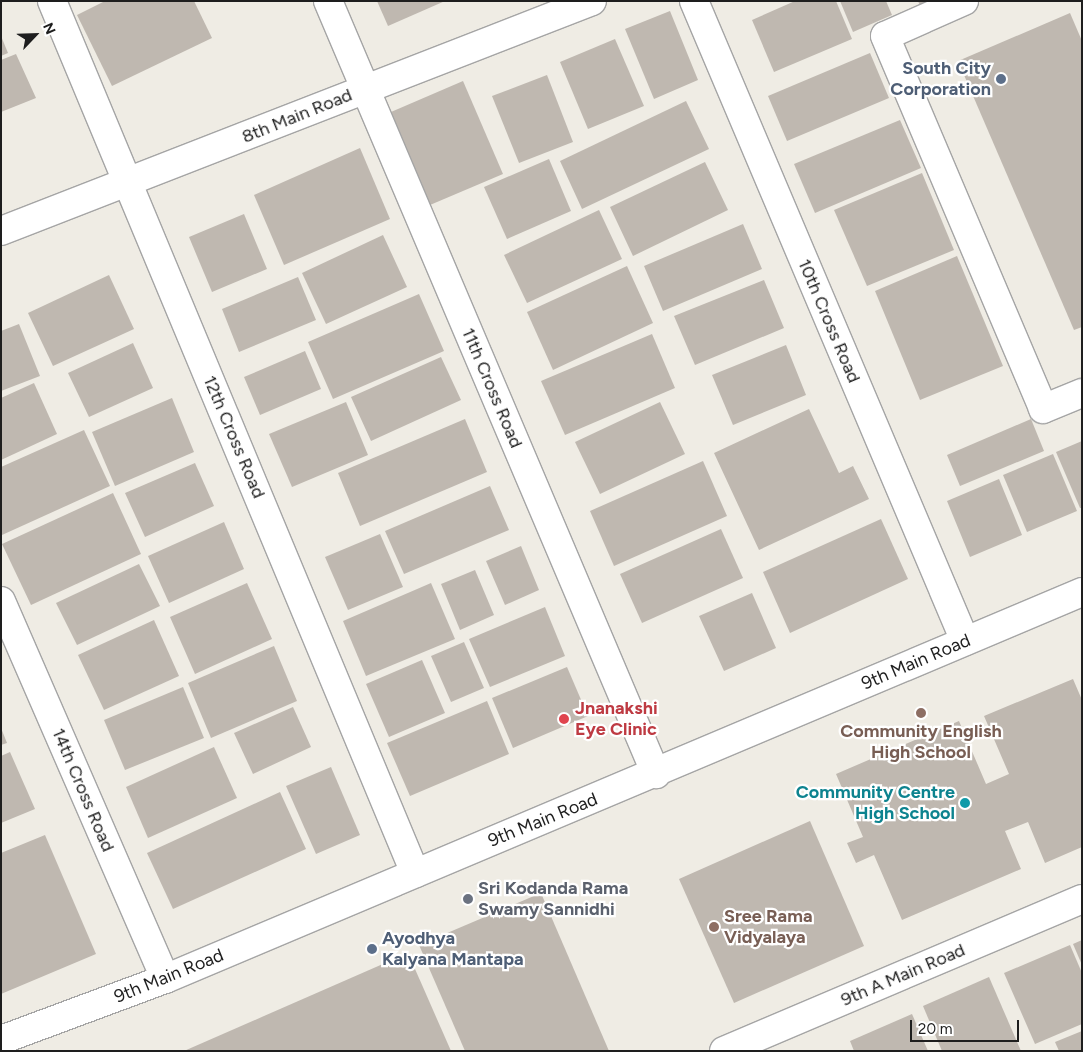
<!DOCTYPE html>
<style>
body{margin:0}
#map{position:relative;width:1083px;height:1052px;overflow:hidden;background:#efece4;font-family:Figtree,sans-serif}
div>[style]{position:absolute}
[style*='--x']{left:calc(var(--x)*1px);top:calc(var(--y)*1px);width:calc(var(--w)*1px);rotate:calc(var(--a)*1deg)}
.building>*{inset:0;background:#bfb8b0}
.roads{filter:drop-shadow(1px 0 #a5a5a5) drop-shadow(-1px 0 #a5a5a5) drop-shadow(0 1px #a5a5a5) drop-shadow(0 -1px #a5a5a5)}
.minor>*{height:28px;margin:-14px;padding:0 14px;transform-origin:14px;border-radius:14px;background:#fff}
.dots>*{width:14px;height:14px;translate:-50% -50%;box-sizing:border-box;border:2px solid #fff;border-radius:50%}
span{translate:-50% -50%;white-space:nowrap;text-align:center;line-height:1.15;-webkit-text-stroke:4.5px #fff;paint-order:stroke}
.service-label{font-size:18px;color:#4e5e75;font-weight:700}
.right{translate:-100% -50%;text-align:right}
.left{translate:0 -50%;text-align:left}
.street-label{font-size:18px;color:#1e1e1e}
.health-label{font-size:18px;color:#be3a42;font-weight:700}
.education-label{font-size:18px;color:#785e54;font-weight:700}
.culture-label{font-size:18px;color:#0d838f;font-weight:700}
.worship-label{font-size:18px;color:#5b616d;font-weight:700}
.frame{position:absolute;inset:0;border:2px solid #1e1e1e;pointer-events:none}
.north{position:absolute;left:10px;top:10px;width:50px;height:50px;-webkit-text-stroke:4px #fff;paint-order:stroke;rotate:66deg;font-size:14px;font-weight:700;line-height:20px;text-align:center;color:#1e1e1e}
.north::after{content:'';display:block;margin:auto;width:18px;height:22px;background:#1e1e1e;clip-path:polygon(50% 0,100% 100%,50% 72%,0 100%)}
.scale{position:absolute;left:910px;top:1020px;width:109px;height:22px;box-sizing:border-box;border:2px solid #1e1e1e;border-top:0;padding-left:6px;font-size:15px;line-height:18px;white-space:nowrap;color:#1e1e1e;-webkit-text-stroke:4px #fff;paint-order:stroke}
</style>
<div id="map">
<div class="building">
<div style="clip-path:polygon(105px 1px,194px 1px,212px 38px,112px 86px,77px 15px)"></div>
<div style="clip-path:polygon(377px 1px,445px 1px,388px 26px)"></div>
<div style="clip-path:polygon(795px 1px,836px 1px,852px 39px,774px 72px,752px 20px)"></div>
<div style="clip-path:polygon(840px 1px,886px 1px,892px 15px,853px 32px)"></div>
<div style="clip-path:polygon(918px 1px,936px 1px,921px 8px)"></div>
<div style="clip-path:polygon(670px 11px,698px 80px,654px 99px,625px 29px)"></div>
<div style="clip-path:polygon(1070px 13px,1082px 41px,1082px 327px,1074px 330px,958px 61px)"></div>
<div style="clip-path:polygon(1px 36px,8px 53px,1px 56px)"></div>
<div style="clip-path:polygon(615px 39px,644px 106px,588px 129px,560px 62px)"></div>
<div style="clip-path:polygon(870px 53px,889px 98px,787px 141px,768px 96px)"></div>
<div style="clip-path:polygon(16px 54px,36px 98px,1px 112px,1px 60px)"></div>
<div style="clip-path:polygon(547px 75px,573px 142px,519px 163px,492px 96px)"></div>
<div style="clip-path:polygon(463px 81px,503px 174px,430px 205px,391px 112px)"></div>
<div style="clip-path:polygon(686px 101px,709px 149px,582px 209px,560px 161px)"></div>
<div style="clip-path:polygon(900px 120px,921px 168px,815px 213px,794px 164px)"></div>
<div style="clip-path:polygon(360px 148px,390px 219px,284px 265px,254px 195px)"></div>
<div style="clip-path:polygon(549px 159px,571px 211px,507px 239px,484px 187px)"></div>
<div style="clip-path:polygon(705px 162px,728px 210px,633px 256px,610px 207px)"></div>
<div style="clip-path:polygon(922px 173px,954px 250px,867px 286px,834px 210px)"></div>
<div style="clip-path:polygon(599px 210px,622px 259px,527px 303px,504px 255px)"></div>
<div style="clip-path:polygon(244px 214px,267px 269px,212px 292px,189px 237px)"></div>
<div style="clip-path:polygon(743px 224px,762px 269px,663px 311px,644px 266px)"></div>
<div style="clip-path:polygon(383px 235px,407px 287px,326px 324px,302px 273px)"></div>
<div style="clip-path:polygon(957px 256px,1003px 366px,920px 400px,875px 291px)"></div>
<div style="clip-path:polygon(627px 266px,653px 323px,553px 370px,527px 312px)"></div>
<div style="clip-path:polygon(109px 275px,134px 329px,53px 366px,28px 313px)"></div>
<div style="clip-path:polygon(298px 277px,316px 320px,239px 352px,222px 309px)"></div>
<div style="clip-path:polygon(764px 280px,784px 328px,695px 365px,674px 316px)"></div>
<div style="clip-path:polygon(419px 294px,444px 351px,333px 399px,308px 342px)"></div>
<div style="clip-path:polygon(19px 324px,40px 376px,1px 391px,1px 331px)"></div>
<div style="clip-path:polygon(652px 334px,675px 388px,565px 435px,541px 381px)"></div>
<div style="clip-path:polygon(133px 343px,153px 388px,89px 417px,68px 373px)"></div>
<div style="clip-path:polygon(786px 345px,806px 395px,733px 425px,712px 375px)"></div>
<div style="clip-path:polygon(305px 351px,321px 389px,260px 415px,244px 377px)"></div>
<div style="clip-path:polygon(441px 357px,461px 400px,371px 441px,351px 397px)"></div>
<div style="clip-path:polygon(34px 383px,57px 434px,1px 460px,1px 398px)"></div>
<div style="clip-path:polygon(172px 398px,194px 452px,115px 486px,92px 432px)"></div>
<div style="clip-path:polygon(346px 402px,368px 455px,292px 487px,269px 434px)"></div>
<div style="clip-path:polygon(660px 402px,685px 454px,600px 494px,575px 442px)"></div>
<div style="clip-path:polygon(809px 409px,839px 473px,853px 466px,869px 499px,759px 550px,714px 453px)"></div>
<div style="clip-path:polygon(465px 419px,487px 472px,360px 526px,338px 473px)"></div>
<div style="clip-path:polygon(1031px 419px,1044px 451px,960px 486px,947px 455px)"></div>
<div style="clip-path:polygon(84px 430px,110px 486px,2px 535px,1px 467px)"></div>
<div style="clip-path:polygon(1082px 441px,1082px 508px,1080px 508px,1056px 452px)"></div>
<div style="clip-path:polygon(1053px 454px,1077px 511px,1027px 532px,1003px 475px)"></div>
<div style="clip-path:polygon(703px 461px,727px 516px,614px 566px,590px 511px)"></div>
<div style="clip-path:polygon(195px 463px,214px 506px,145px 537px,125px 493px)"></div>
<div style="clip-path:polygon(999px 479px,1022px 535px,970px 557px,947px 501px)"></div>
<div style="clip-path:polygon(490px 486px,509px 530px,404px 574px,385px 531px)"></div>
<div style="clip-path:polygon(113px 493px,141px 554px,31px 605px,2px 544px)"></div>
<div style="clip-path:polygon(881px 519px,908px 579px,790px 633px,763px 572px)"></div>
<div style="clip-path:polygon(224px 522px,244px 569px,169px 603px,148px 556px)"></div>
<div style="clip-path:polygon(721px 529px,743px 578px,642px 623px,620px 574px)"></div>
<div style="clip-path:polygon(380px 534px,403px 587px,348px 610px,325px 557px)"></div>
<div style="clip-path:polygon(521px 546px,539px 590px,505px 605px,486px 561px)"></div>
<div style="clip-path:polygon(139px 564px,160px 606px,77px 645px,56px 603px)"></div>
<div style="clip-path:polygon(475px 570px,494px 615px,460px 630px,441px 584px)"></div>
<div style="clip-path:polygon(247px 583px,272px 639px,195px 674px,170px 617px)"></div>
<div style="clip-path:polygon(431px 583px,455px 639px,366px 676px,343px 621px)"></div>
<div style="clip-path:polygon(752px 593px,776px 648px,724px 671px,699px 616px)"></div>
<div style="clip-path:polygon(545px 607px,565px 656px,490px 687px,469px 639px)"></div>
<div style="clip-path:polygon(154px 620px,179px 676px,104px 710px,78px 655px)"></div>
<div style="clip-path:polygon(464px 642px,484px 688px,451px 702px,431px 656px)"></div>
<div style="clip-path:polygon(274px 646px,297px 701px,211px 738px,188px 683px)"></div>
<div style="clip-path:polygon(422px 660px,445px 713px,389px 737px,366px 684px)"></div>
<div style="clip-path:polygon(567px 667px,588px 716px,513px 748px,492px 698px)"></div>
<div style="clip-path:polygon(1073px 679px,1082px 700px,1082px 847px,1045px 863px,1028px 822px,1005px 831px,1021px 869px,902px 920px,874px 855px,856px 863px,847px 843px,863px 837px,836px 774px,959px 721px,986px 784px,1009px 774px,984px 716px)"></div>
<div style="clip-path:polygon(183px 687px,204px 738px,125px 770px,104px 720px)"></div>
<div style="clip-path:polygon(487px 701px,509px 754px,410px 796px,387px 743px)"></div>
<div style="clip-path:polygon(293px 707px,311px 747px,253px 774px,234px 733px)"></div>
<div style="clip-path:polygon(1px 728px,7px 743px,1px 745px)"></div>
<div style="clip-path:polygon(214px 747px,237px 798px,148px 838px,126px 787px)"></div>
<div style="clip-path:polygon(10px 752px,35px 809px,1px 823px,1px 756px)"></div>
<div style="clip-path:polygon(331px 767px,360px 835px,316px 854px,286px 786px)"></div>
<div style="clip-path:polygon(280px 792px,306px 849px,173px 909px,147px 853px)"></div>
<div style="clip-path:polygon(810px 821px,864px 946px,734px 1003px,679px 879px)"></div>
<div style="clip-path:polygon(45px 835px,96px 954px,1px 994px,1px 853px)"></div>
<div style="clip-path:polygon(541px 893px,609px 1051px,465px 1051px,419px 945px)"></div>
<div style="clip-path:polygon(1082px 940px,1082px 965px,1073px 944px)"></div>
<div style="clip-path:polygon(1070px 945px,1082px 973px,1082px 1024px,1035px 1044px,1004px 973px)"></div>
<div style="clip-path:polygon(408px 953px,451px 1051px,184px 1051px)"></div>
<div style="clip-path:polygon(989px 977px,1021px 1051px,942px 1051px,923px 1006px)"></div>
<div style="clip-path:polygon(912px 1014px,928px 1051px,854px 1051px,850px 1041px)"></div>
<div style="clip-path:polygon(1082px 1031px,1082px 1051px,1059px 1051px,1055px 1042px)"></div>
</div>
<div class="roads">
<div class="minor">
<div style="--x:52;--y:1;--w:945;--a:67.4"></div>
<div style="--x:328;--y:1;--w:840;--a:67.01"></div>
<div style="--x:694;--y:1;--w:695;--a:67.05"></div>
<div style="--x:964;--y:1;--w:86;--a:156.1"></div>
<div style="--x:885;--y:36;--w:405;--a:67"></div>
<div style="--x:1043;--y:409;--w:42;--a:-22.3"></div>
<div style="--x:1;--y:231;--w:634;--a:-21.26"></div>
<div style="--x:1;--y:601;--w:412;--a:66.5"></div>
<div style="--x:1;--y:1040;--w:175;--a:-20.4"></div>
<div style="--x:165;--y:979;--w:995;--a:-22.88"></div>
<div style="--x:724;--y:1051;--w:389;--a:-23"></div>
</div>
</div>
<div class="dots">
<div style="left:1001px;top:79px;background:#5c6f8a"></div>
<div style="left:921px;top:713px;background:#8d6e63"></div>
<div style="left:564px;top:719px;background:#e0444e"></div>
<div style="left:965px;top:803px;background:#0f9aa8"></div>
<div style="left:468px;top:899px;background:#6b7280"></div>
<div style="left:714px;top:927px;background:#8d6e63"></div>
<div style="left:372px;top:949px;background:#5c6f8a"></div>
</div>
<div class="service-label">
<span class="right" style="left:991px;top:79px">South City<br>Corporation</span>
<span class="left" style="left:382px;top:949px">Ayodhya<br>Kalyana Mantapa</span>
</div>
<div class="street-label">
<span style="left:297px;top:116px;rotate:-22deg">8th Main Road</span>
<span style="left:829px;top:321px;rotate:67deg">10th Cross Road</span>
<span style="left:492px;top:388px;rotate:67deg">11th Cross Road</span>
<span style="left:234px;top:437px;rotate:67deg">12th Cross Road</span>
<span style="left:916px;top:662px;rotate:-23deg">9th Main Road</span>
<span style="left:83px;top:790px;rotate:67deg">14th Cross Road</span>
<span style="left:543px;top:820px;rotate:-22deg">9th Main Road</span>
<span style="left:903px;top:975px;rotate:-23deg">9th A Main Road</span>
<span style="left:169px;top:976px;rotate:-22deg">9th Main Road</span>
</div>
<div class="health-label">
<span class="left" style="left:575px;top:719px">Jnanakshi<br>Eye Clinic</span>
</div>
<div class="education-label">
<span style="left:921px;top:742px">Community English<br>High School</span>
<span class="left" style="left:724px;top:927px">Sree Rama<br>Vidyalaya</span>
</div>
<div class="culture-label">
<span class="right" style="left:955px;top:803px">Community Centre<br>High School</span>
</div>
<div class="worship-label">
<span class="left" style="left:478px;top:899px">Sri Kodanda Rama<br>Swamy Sannidhi</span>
</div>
<div class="frame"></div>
<div class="north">N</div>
<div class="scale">20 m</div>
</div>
